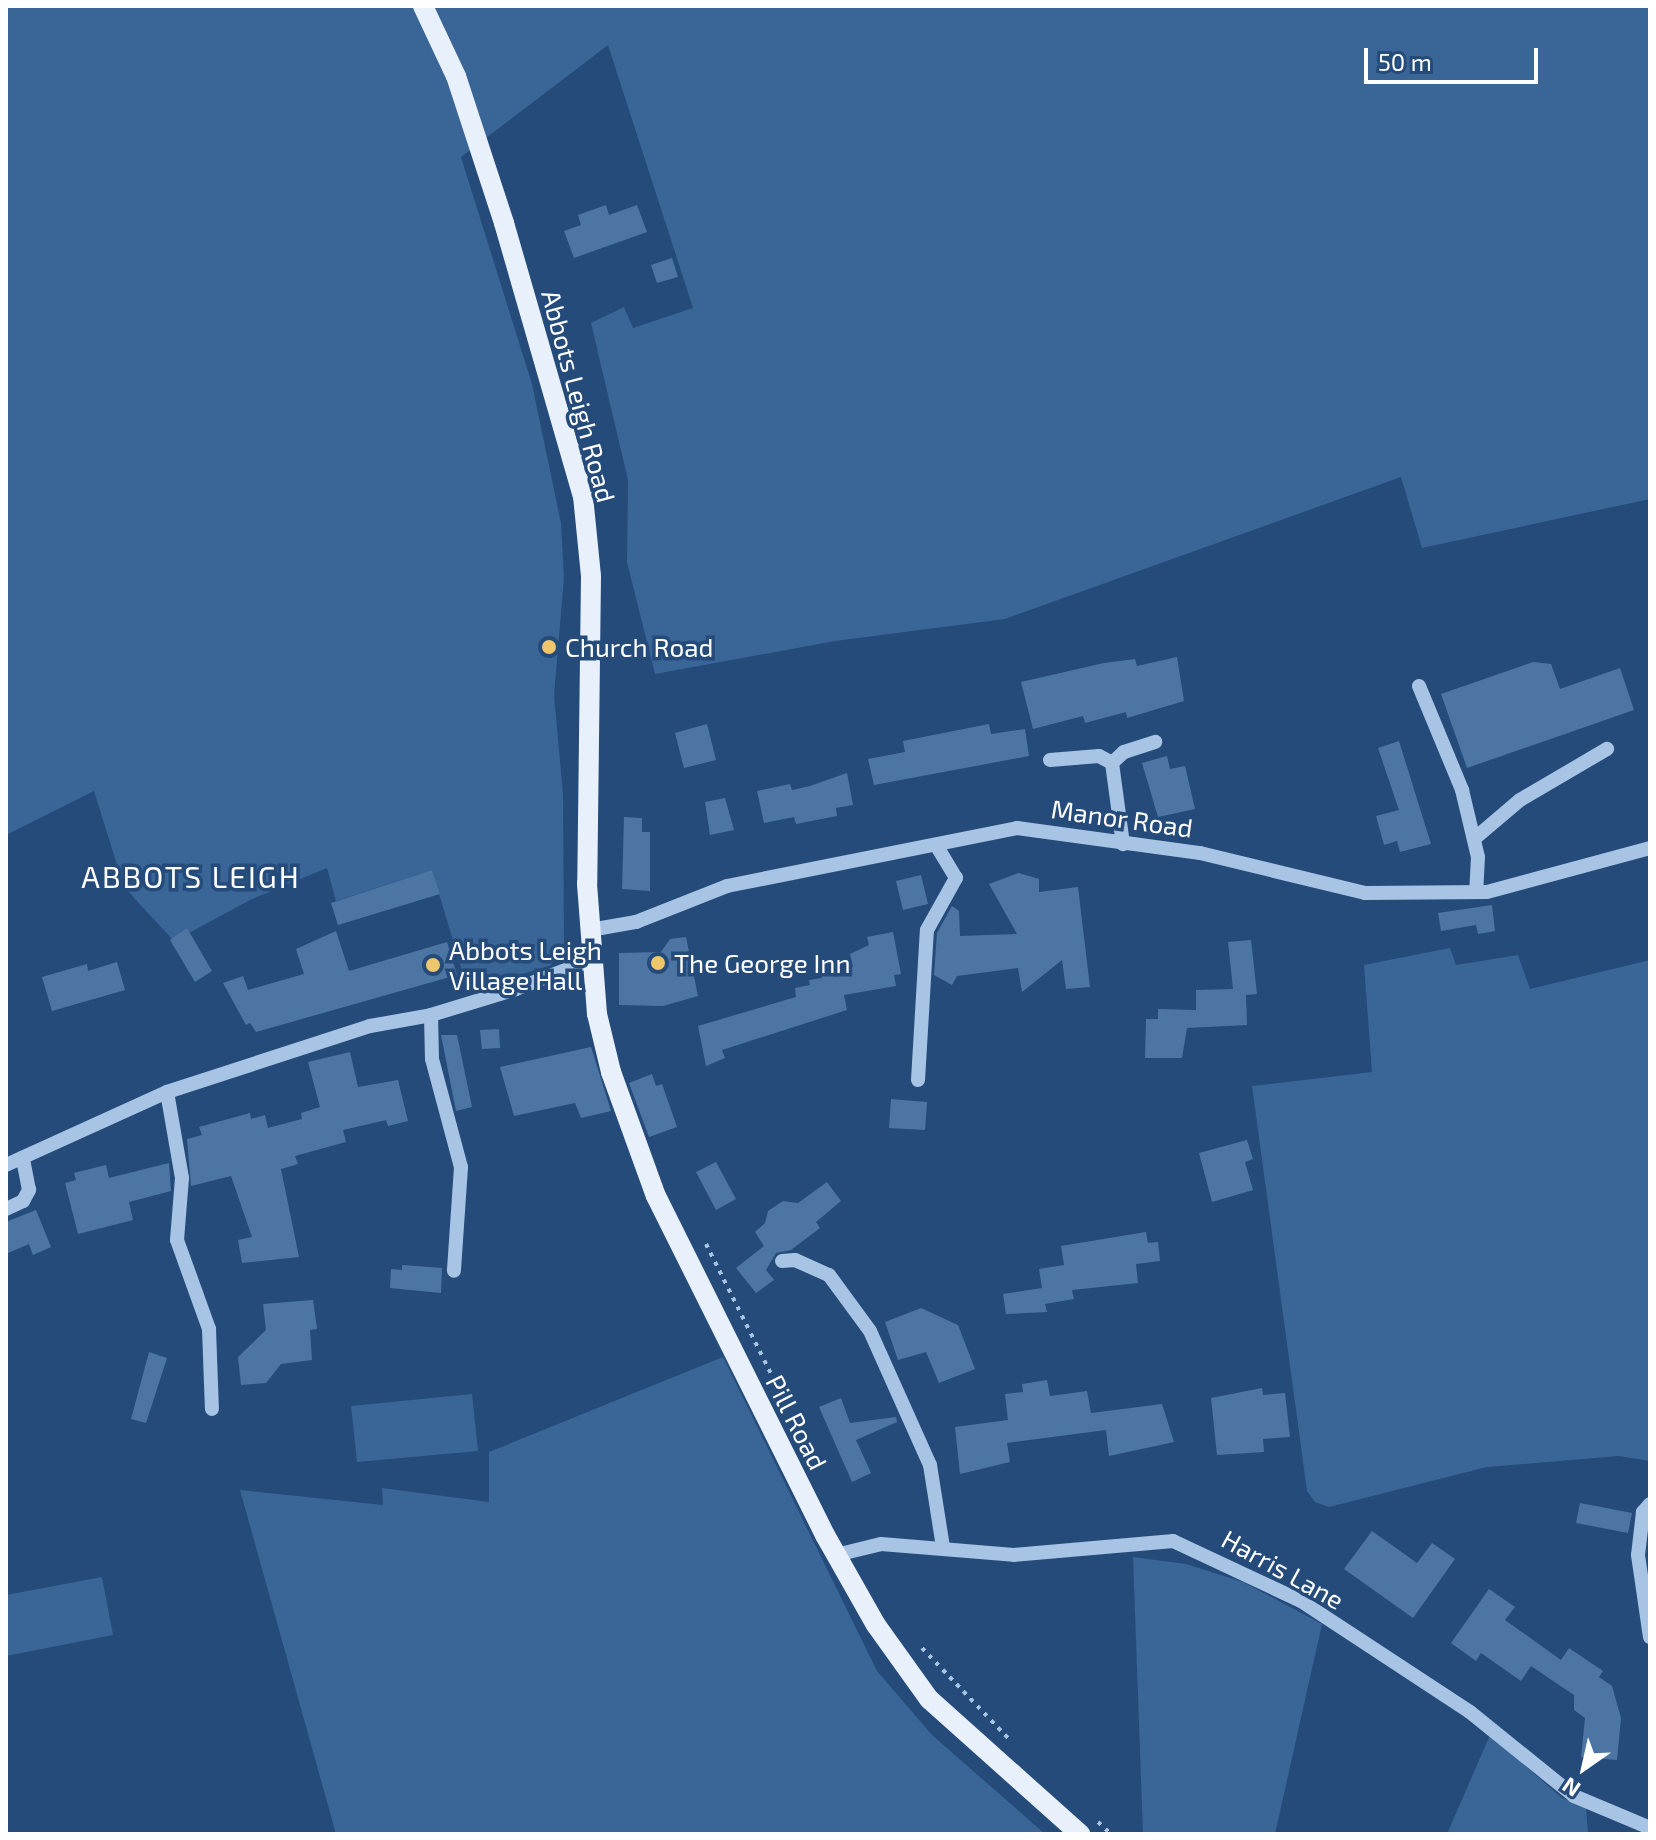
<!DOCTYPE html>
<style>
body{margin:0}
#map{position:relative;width:1656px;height:1840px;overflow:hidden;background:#254b7a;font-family:"Exo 2",sans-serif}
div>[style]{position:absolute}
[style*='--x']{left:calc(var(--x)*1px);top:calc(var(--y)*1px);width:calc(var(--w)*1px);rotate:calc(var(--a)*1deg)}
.green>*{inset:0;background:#396597}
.building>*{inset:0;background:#4d75a3}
.path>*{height:4px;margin-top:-2px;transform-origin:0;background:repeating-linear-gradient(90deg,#a8c4e4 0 4px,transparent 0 10px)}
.minor>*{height:14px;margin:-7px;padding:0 7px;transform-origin:7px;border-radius:7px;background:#a8c4e4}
.major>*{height:20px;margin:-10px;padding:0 10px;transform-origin:10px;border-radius:10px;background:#e8f0fc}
.dots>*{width:22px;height:22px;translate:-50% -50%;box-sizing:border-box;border:4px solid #254b7a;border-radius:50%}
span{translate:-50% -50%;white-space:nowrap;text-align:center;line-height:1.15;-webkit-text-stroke:7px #254b7a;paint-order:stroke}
.street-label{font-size:26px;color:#fff}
.poi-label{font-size:26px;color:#fff}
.left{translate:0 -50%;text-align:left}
.quarter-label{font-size:30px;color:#fff;letter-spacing:2px}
.frame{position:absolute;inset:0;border:8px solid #fff;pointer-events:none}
.north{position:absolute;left:1544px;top:1728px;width:80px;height:80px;-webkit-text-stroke:6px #254b7a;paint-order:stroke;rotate:214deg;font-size:22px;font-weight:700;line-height:32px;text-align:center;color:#fff}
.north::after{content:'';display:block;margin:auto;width:28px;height:36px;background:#fff;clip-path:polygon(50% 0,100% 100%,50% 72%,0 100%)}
.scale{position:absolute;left:1364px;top:48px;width:174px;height:36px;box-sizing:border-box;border:4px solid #fff;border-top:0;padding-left:10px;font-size:24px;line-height:28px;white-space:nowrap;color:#fff;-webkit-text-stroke:6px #254b7a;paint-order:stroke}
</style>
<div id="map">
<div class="green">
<div style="clip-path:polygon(6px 6px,1650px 6px,1650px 499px,1422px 548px,1401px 477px,1005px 619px,835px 641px,655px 674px,627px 562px,628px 480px,591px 323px,624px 307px,633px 328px,693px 308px,608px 45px,461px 157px,532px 384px,561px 523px,564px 578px,554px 695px,563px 794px,564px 943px,551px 965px,468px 991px,432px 870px,336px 901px,327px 868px,250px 900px,174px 941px,124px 887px,94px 791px,6px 835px)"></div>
<div style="clip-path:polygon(1450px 948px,1456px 965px,1518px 955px,1530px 989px,1650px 960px,1650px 1461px,1618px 1456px,1487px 1467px,1329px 1507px,1315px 1502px,1307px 1491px,1252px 1086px,1372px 1072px,1364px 965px)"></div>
<div style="clip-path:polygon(723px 1357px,877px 1671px,932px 1735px,1045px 1834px,336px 1834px,240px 1490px,383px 1505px,382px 1488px,489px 1502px,489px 1452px)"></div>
<div style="clip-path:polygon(472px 1394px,478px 1451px,357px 1462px,351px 1406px)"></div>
<div style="clip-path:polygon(1133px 1557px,1186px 1564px,1243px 1582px,1322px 1624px,1275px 1834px,1143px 1834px)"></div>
<div style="clip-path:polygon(102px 1577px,113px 1635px,6px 1656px,6px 1595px)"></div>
<div style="clip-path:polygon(1490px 1735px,1562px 1798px,1586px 1808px,1588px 1834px,1447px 1834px)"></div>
</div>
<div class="building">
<div style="clip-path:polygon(606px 205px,609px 215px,637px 205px,647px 232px,574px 258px,564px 231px,581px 225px,578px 215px)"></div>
<div style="clip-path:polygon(672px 258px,678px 277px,657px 283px,651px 265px)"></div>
<div style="clip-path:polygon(1177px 657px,1184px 701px,1127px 718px,1126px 712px,1085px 723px,1083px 716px,1033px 729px,1021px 682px,1104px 663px,1135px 659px,1137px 666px)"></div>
<div style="clip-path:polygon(1533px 662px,1551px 664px,1560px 689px,1620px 668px,1634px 710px,1467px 768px,1441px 694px)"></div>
<div style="clip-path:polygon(707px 724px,716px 760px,684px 768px,675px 733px)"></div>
<div style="clip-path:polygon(989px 724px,991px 734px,1025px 729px,1029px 756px,874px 785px,868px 759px,905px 752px,903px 741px)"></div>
<div style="clip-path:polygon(1399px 741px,1431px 844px,1400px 852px,1397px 841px,1384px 845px,1376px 816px,1399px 810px,1378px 748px)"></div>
<div style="clip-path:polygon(1167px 756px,1170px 769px,1185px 766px,1195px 809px,1158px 817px,1142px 763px)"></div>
<div style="clip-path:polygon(847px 773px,853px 805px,836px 808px,837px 816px,796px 824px,794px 817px,764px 823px,757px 791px,790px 784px,792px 790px,810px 786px)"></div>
<div style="clip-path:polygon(725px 798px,734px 830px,710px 835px,705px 802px)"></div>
<div style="clip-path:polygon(624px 817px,642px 818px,642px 832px,650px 832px,650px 891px,622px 889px)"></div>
<div style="clip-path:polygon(432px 870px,440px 894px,338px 925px,331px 903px)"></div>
<div style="clip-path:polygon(1019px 873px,1039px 879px,1039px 892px,1078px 887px,1090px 987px,1066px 989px,1062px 960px,1022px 992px,1018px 968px,957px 976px,952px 985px,934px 975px,937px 933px,952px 906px,959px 911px,960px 936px,1017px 934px,989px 884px)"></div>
<div style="clip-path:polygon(921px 875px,928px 904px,903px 910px,896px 881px)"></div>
<div style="clip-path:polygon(1492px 905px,1495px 931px,1478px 934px,1476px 925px,1441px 931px,1438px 913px)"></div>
<div style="clip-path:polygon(187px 928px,212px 971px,195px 982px,170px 940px)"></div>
<div style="clip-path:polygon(336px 931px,349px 971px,447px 942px,457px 975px,256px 1032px,250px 1023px,246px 1025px,223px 983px,243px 976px,248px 990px,304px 974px,296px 949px)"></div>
<div style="clip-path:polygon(893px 932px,901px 974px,894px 975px,896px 986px,844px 995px,847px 1010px,722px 1050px,725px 1058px,706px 1066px,698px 1026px,796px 997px,795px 988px,810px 985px,809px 980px,822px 978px,821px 974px,853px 967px,850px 954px,869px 945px,867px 937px)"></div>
<div style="clip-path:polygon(686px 937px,698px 996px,663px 1006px,619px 1005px,619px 953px,661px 952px,670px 939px)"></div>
<div style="clip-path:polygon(1251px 940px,1257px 994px,1246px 995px,1247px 1025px,1187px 1028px,1182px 1058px,1145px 1058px,1146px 1019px,1158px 1019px,1158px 1009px,1196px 1010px,1196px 990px,1233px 989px,1228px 942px)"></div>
<div style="clip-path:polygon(117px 962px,125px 990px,52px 1011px,42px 977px,87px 964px,88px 971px)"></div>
<div style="clip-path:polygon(499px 1029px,500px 1048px,482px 1049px,480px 1030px)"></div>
<div style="clip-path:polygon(441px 1035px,457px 1035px,472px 1107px,456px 1111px)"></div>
<div style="clip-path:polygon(591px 1047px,611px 1111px,581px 1118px,575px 1103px,514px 1116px,500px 1067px)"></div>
<div style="clip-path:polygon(350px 1052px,358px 1087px,398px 1080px,408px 1121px,388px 1126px,386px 1120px,343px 1130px,346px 1142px,295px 1156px,298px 1164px,281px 1169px,299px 1257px,242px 1263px,238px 1240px,252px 1237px,231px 1176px,191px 1186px,187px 1139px,202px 1135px,199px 1127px,250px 1113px,251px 1119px,265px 1115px,268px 1128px,302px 1119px,301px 1113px,320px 1107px,308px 1062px)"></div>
<div style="clip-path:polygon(652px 1074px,656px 1086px,662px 1084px,677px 1127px,649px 1137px,629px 1083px)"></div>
<div style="clip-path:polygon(891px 1099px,927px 1102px,925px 1130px,889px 1128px)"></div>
<div style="clip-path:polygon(1247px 1140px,1253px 1159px,1245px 1162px,1253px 1190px,1212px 1202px,1199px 1153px)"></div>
<div style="clip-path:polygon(716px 1162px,736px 1199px,716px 1210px,696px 1172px)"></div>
<div style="clip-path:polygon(169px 1163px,171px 1191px,129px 1202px,133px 1220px,78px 1234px,65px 1183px,76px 1180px,74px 1173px,106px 1165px,109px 1178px)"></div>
<div style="clip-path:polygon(827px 1182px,841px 1201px,816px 1222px,820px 1228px,791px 1250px,776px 1253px,766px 1270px,774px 1280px,756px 1293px,736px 1268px,764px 1246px,755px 1232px,765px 1223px,768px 1211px,783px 1201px,798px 1203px)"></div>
<div style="clip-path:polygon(36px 1210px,51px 1247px,33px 1255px,29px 1244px,6px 1254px,6px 1222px)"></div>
<div style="clip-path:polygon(1146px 1232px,1148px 1243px,1158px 1242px,1160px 1261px,1136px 1264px,1138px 1283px,1072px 1290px,1074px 1299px,1045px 1304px,1047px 1312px,1006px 1314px,1003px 1294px,1042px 1288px,1039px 1269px,1064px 1265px,1061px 1246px)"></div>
<div style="clip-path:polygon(402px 1265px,442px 1268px,441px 1293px,390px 1288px,391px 1269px,402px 1270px)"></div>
<div style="clip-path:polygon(313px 1300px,317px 1329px,310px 1330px,312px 1360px,281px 1364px,266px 1383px,241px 1385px,238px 1357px,266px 1330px,263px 1304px)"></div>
<div style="clip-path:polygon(921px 1308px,958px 1325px,975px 1369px,939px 1383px,926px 1352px,898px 1360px,885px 1322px)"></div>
<div style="clip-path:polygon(149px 1352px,167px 1358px,146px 1423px,131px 1419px)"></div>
<div style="clip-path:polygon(1047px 1380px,1050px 1396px,1087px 1391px,1091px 1413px,1162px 1404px,1174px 1442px,1109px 1456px,1106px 1430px,1007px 1443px,1010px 1462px,960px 1474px,955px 1427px,1008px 1420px,1005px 1394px,1023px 1392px,1022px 1384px)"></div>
<div style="clip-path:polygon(1262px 1388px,1263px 1395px,1285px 1393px,1290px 1437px,1263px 1439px,1264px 1452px,1217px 1455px,1211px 1398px)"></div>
<div style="clip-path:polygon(841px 1398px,850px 1423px,896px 1417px,897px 1422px,856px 1440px,871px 1473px,852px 1482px,819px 1407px)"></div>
<div style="clip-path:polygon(1580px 1503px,1632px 1513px,1628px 1533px,1576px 1523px)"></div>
<div style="clip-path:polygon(1372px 1531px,1417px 1563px,1432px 1543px,1455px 1559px,1413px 1618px,1344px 1569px)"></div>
<div style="clip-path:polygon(1489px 1589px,1515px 1607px,1505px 1620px,1561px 1660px,1569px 1648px,1603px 1671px,1599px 1677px,1612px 1686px,1621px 1718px,1617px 1760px,1581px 1757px,1585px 1718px,1574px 1710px,1574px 1695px,1531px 1666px,1521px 1681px,1481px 1653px,1476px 1661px,1451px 1643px)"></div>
</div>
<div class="path">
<div style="--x:706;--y:1244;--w:239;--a:63.4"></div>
<div style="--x:922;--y:1648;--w:127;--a:46.3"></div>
<div style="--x:1098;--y:1822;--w:18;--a:43"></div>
</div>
<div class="minor">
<div style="--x:1419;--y:686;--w:113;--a:67.5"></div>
<div style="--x:1462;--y:790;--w:69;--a:76.6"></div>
<div style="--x:1478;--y:857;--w:35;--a:93"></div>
<div style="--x:1050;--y:760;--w:49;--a:-4.7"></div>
<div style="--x:1099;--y:756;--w:15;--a:28"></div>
<div style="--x:1112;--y:763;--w:16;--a:-43"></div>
<div style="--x:1124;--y:752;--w:33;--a:-18"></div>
<div style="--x:1112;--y:763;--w:82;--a:82.3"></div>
<div style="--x:1474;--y:839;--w:60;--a:-40.3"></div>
<div style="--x:1520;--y:800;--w:101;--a:-30.4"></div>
<div style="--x:590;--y:930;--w:47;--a:-9.9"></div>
<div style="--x:636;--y:922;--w:98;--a:-21.6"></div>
<div style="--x:727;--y:886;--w:296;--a:-11.3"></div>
<div style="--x:1017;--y:828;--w:185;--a:7.8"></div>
<div style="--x:1200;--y:853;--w:170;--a:13.6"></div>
<div style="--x:1365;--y:893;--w:122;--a:-0.5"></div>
<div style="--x:1487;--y:892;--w:169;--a:-15.1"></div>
<div style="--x:431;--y:1015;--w:44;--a:88.7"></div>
<div style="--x:432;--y:1059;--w:112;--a:75"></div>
<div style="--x:461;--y:1167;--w:104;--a:93.9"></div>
<div style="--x:918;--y:1080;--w:150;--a:-86.6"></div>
<div style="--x:927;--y:930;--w:60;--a:-60.9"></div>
<div style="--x:956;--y:878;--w:37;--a:-121"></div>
<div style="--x:167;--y:1092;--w:87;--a:80.1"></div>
<div style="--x:182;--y:1178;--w:62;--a:94.6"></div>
<div style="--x:177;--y:1240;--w:95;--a:70.2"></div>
<div style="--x:209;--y:1329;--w:80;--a:87.9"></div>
<div style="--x:6;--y:1165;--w:177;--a:-24.4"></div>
<div style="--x:167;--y:1092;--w:213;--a:-18"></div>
<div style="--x:370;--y:1026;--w:62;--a:-10.2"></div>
<div style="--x:431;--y:1015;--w:89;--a:-17"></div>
<div style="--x:516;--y:989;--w:80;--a:-21.1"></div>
<div style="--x:6;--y:1209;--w:19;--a:-25"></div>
<div style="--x:23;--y:1201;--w:13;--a:-61"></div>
<div style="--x:29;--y:1190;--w:33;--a:-101"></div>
<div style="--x:782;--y:1261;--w:13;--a:-4"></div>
<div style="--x:795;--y:1260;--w:37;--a:24"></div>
<div style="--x:829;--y:1275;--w:69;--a:53.8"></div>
<div style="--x:870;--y:1331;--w:147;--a:65.9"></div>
<div style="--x:930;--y:1465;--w:83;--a:81"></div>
<div style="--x:1650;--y:1504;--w:11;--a:131"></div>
<div style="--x:1643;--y:1512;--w:43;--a:96.6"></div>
<div style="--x:1638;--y:1555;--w:83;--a:81.7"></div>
<div style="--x:836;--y:1555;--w:46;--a:-13.7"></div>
<div style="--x:881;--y:1544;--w:133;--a:4.7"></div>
<div style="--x:1014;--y:1555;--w:160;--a:-5"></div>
<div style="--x:1173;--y:1541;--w:141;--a:25.1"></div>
<div style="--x:1301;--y:1601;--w:202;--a:33.3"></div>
<div style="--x:1470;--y:1712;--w:134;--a:38.9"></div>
<div style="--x:1574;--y:1796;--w:82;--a:22.8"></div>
</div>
<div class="major">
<div style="--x:423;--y:6;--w:77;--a:64.8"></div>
<div style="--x:456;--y:76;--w:155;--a:71.9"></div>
<div style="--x:504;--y:223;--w:284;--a:73.9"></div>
<div style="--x:583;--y:496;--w:80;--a:84.3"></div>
<div style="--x:591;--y:576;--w:308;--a:90.7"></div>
<div style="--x:587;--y:884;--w:130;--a:85.6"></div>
<div style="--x:597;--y:1014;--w:60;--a:76.4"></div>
<div style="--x:611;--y:1072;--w:132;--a:70.1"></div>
<div style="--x:656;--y:1196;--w:379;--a:63.5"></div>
<div style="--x:825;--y:1535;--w:103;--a:60.5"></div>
<div style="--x:876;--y:1625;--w:91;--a:54.4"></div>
<div style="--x:929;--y:1699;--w:203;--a:41.8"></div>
</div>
<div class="dots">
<div style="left:549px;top:647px;background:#edc66d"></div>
<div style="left:658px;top:963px;background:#edc66d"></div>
<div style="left:433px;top:965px;background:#edc66d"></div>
</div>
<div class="street-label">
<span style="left:579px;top:396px;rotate:75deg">Abbots Leigh Road</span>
<span style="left:1122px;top:818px;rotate:8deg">Manor Road</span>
<span style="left:797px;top:1422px;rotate:63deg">Pill Road</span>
<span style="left:1283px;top:1569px;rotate:29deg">Harris Lane</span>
</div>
<div class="poi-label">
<span class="left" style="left:565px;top:647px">Church Road</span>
<span class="left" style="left:449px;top:965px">Abbots Leigh<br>Village Hall</span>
<span class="left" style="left:674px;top:963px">The George Inn</span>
</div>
<div class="quarter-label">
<span style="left:191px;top:876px">ABBOTS LEIGH</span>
</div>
<div class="frame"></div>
<div class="north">N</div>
<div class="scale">50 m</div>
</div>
